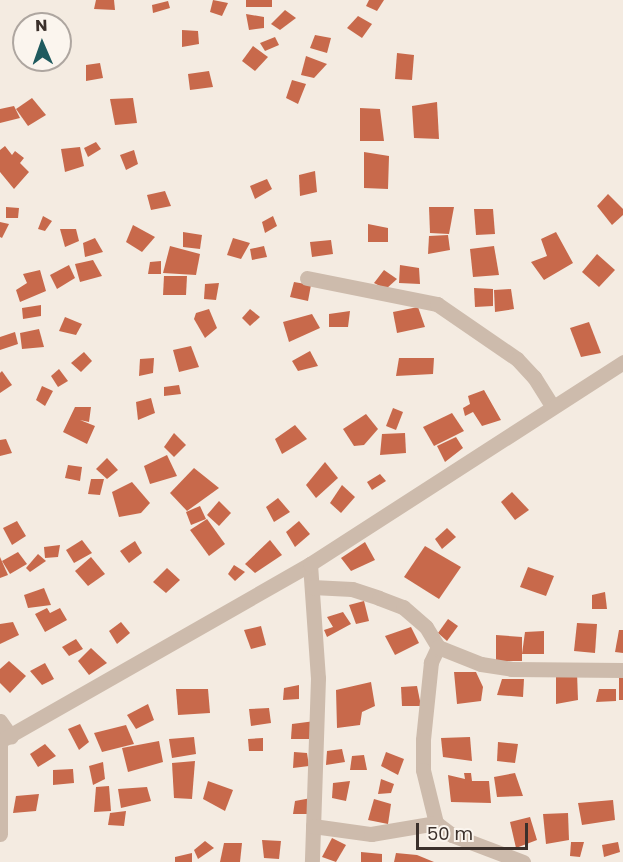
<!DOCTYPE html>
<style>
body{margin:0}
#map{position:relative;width:623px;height:862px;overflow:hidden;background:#f4ebe1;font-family:Poppins,sans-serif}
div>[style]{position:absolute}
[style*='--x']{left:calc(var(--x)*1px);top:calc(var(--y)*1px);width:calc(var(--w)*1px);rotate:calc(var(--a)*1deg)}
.building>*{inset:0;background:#c8694b}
.minor>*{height:15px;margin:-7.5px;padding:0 7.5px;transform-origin:7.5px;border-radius:7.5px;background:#cdbbac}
span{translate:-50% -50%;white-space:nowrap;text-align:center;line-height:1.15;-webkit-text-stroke:5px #fbf5ee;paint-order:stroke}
.north{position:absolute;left:12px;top:12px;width:60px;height:60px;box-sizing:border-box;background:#fbf5ee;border:2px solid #aea6a0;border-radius:50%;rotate:358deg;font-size:16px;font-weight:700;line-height:24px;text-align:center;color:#3b302b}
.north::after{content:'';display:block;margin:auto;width:21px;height:27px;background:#1f5a5e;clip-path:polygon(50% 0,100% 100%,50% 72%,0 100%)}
.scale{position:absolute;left:416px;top:823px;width:112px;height:27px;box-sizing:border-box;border:3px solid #3b302b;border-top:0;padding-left:8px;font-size:18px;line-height:21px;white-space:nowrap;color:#3b302b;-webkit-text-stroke:4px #fbf5ee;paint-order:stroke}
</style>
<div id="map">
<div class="building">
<div style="clip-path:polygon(96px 0,114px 0,115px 10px,94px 9px)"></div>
<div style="clip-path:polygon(213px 0,228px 3px,222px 16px,210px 12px)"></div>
<div style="clip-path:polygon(246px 0,272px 0,272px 7px,246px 7px)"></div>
<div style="clip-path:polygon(369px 0,384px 0,377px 11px,366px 6px)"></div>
<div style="clip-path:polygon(168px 1px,170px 8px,153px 13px,152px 5px)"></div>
<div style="clip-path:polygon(285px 10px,296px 18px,280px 30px,271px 24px)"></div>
<div style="clip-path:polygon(246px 14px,264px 17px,264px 28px,249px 30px)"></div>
<div style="clip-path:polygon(358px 16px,372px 24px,362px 38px,347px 28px)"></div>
<div style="clip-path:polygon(57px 18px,57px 24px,29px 21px)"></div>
<div style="clip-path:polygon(182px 30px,198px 31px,199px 44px,182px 47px)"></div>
<div style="clip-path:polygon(315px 35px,331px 38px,327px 53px,310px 48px)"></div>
<div style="clip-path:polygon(275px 37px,279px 45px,265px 51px,260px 43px)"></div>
<div style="clip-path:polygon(253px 46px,268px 57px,255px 71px,242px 61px)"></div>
<div style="clip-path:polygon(397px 53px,414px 55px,412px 80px,395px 79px)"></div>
<div style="clip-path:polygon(306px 56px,327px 64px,314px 78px,301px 75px)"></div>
<div style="clip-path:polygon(100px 63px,103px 78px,86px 81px,86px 65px)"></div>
<div style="clip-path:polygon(209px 71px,213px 87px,190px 90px,188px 74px)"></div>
<div style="clip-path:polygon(292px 80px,306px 84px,298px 104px,286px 98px)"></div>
<div style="clip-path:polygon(32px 98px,46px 115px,28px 126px,16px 109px)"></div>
<div style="clip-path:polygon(133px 98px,137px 123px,115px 125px,110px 99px)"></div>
<div style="clip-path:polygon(437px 102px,439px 139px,414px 138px,412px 106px)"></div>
<div style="clip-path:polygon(14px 106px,20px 118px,0 123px,0 109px)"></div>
<div style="clip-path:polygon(360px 108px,380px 109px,384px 141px,360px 141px)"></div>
<div style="clip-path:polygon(96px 142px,101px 149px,88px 157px,84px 148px)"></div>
<div style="clip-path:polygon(5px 146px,12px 155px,15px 151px,24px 158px,20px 163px,29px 172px,14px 189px,0 172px,0 150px)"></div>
<div style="clip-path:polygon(80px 147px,84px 166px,65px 172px,61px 149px)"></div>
<div style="clip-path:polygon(134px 150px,138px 164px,126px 170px,120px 155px)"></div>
<div style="clip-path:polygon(364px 152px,389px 156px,388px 189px,364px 188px)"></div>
<div style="clip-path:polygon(315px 171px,317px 192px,300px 196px,299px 175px)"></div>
<div style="clip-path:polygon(267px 179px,272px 189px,255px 199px,250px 186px)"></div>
<div style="clip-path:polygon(165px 191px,171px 206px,151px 210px,147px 195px)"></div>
<div style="clip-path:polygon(608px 194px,623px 209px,623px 215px,612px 225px,597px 206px)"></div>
<div style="clip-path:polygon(6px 207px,19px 208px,18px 218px,6px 218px)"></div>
<div style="clip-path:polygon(429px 207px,454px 207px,449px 234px,430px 233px)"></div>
<div style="clip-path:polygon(474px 209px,493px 209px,495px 234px,476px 235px)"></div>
<div style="clip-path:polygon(43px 216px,52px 221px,45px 231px,38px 229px)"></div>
<div style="clip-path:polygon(273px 216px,277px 226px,265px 233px,262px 222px)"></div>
<div style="clip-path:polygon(0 222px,9px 224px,2px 238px,0 237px)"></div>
<div style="clip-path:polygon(368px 224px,388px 228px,388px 242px,368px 242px)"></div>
<div style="clip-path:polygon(133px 225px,155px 237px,142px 252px,126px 242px)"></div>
<div style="clip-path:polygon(60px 229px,76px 229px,79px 241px,65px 247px)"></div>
<div style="clip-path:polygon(183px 232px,202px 235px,200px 249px,183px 247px)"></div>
<div style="clip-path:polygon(556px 232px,573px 263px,544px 280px,531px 262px,547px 256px,541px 239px)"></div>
<div style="clip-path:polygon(448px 235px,450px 250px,428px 254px,429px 236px)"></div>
<div style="clip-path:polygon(95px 238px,103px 252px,85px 257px,83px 243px)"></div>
<div style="clip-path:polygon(233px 238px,250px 243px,241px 259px,227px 255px)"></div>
<div style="clip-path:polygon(331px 240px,333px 254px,312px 257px,310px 242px)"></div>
<div style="clip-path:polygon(170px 246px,200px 254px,196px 275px,163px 273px)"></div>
<div style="clip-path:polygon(264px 246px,267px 257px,252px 260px,250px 249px)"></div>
<div style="clip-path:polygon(494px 246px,499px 275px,473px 277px,470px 249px)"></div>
<div style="clip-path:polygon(597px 254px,615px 270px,599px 287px,582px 272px)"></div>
<div style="clip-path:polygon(93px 260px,102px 276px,80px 282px,75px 264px)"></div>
<div style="clip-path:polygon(161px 261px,161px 274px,148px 274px,150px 262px)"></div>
<div style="clip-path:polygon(69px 265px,75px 278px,57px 289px,50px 275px)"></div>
<div style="clip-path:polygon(400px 265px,419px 268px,420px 284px,399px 283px)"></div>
<div style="clip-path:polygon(40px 270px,46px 291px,20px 302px,16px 290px,27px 283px,23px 274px)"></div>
<div style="clip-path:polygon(384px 270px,397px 279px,386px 289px,374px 283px)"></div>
<div style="clip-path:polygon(164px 276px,187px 276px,186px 295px,163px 295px)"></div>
<div style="clip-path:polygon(294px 282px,311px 285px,308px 301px,290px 297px)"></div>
<div style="clip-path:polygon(219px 283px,216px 300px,204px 299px,205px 284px)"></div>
<div style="clip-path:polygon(474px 288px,493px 289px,493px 306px,475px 307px)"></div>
<div style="clip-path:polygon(511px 289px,514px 309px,495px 312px,494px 290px)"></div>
<div style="clip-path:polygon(41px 305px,41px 316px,23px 319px,22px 308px)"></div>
<div style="clip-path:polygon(418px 307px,425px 327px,397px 333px,393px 312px)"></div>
<div style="clip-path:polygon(209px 309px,217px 328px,205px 338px,194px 319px,196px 313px)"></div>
<div style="clip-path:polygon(250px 309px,260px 317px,250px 326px,242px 318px)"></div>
<div style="clip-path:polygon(350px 311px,348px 327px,329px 327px,329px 314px)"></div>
<div style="clip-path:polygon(312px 314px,320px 328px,289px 342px,283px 322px)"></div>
<div style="clip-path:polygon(65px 317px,82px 324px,76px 335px,59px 331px)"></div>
<div style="clip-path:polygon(589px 322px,601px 353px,581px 357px,570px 328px)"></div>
<div style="clip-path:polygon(39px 329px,44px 347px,22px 349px,20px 333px)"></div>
<div style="clip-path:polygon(15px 332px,18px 344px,0 350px,0 337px)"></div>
<div style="clip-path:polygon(191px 346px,199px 367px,179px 372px,173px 350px)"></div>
<div style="clip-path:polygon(310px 351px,318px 366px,298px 371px,292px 361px)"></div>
<div style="clip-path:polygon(84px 352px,92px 361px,81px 372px,71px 363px)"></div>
<div style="clip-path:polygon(154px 358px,153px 373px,139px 376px,140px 359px)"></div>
<div style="clip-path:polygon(399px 358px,434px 358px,433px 374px,396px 376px)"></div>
<div style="clip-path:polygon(59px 369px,68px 381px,58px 387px,51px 376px)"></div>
<div style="clip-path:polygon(2px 371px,12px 385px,0 393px,0 373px)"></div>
<div style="clip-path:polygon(179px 385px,181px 394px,164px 396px,164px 387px)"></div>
<div style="clip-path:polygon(42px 386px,53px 391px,45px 406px,36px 400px)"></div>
<div style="clip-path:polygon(484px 390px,501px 420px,482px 426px,473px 412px,465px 416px,463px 408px,470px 404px,468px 396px)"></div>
<div style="clip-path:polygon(151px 398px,155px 413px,138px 420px,136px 402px)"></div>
<div style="clip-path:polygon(75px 407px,91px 407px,89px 422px,80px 420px,95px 426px,87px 444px,63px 432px)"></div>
<div style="clip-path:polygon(393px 408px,403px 412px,396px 430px,386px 426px)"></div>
<div style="clip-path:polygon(452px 413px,464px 431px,434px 446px,423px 427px)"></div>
<div style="clip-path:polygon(366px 414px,378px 429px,364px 445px,354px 446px,343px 429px)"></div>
<div style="clip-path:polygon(295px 425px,307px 439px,282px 454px,275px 439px)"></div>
<div style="clip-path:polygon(174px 433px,186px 445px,174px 457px,164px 447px)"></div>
<div style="clip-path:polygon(405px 433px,406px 453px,380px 455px,382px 434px)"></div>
<div style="clip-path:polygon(456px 437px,463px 448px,445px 462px,437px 446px)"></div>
<div style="clip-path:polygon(6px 439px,12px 453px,0 456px,0 440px)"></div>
<div style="clip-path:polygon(167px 455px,177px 476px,150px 484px,144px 466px)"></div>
<div style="clip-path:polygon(107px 458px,118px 470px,107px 479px,96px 469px)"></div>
<div style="clip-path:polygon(325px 462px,338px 478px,316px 498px,306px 485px)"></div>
<div style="clip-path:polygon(68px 465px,82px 467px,80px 481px,65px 478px)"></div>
<div style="clip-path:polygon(194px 468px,219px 488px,187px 511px,170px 493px)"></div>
<div style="clip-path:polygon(380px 474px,386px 481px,372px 490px,367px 482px)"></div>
<div style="clip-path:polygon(91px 479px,104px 479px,100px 495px,88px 494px)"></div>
<div style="clip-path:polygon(132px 482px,150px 503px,141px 513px,119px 517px,112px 492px)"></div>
<div style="clip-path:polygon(342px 485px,355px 497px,341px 513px,330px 503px)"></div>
<div style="clip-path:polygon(512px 492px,529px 510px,515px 520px,501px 502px)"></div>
<div style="clip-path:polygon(278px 498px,290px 512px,274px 522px,266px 507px)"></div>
<div style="clip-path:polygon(219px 501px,231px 513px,219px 526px,207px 515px)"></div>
<div style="clip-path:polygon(200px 506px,206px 519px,191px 525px,186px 512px)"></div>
<div style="clip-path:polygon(207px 519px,225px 544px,209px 556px,190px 530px)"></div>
<div style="clip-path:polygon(17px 521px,26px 536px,12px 545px,3px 528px)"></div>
<div style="clip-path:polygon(299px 521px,310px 534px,295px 547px,286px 532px)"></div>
<div style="clip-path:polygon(447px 528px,456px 537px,442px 549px,435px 539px)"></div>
<div style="clip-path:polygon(82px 540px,92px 553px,74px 563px,66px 550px)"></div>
<div style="clip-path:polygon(270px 540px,282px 555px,255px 573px,245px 564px)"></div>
<div style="clip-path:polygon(135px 541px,142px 553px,129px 563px,120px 551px)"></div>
<div style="clip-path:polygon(365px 542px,375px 560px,351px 571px,341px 558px)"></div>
<div style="clip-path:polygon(60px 545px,58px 557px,45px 558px,44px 547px)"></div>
<div style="clip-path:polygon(425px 546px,461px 567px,439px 599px,404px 577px)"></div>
<div style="clip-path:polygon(18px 552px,27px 564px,10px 574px,2px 561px)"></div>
<div style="clip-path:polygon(38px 554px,46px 561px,30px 572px,26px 568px)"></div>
<div style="clip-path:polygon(0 557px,8px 575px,0 578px)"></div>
<div style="clip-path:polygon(91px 557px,105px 574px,88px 586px,75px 571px)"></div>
<div style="clip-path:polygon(234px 565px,245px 572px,235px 581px,228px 574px)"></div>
<div style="clip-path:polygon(528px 567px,554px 576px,546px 596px,520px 587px)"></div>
<div style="clip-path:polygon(167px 568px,180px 580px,166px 593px,153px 582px)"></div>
<div style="clip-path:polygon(44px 588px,51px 605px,28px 608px,24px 595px)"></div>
<div style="clip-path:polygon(605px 592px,607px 609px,592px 609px,592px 595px)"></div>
<div style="clip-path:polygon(364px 601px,369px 621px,356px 624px,349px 605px)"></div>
<div style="clip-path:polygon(47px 608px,50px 613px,60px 608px,67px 620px,45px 632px,35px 614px)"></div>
<div style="clip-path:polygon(343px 612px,351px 624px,327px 637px,324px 630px,333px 627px,327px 617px)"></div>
<div style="clip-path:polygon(448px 619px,458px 626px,447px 641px,438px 633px)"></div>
<div style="clip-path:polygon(13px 622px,19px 635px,0 644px,0 624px)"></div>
<div style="clip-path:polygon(121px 622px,130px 633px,117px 644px,109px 631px)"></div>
<div style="clip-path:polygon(577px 623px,597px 624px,595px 653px,574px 651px)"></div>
<div style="clip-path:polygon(261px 626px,266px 645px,251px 649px,244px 630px)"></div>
<div style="clip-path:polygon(411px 627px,419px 643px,395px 655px,385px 636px)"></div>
<div style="clip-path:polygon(619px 630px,623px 630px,623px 653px,615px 652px)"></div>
<div style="clip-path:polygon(544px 631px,544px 654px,522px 654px,525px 632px)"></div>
<div style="clip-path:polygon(496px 635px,522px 637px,522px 661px,496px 661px)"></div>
<div style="clip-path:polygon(76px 639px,83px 649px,69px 656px,62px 647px)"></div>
<div style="clip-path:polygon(91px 648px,107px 663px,89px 675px,78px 661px)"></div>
<div style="clip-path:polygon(9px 661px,26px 676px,10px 693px,0 683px,0 669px)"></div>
<div style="clip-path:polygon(45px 663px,54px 679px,42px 685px,30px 671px)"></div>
<div style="clip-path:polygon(556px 670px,577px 673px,578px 700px,556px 704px)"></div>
<div style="clip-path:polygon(454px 672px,476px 672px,483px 687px,481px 701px,457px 704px)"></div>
<div style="clip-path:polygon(623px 676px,623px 700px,619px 700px,619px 677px)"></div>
<div style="clip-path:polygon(502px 679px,524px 679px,523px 697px,497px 695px)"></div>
<div style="clip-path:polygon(371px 682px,375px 706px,362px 712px,360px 725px,337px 728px,336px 690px)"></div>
<div style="clip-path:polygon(299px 685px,299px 699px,283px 700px,284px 688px)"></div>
<div style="clip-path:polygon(417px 686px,421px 706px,402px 706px,401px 687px)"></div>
<div style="clip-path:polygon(176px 689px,208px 689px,210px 713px,178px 715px)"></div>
<div style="clip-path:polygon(599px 689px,616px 689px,616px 701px,596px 702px)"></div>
<div style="clip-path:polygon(148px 704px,154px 720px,136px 729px,127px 715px)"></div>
<div style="clip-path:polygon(269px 708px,271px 723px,251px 726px,249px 709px)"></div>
<div style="clip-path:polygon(315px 721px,315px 739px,291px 739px,292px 724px)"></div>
<div style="clip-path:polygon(80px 724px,89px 742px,79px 750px,68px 729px)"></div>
<div style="clip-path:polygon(126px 725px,134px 744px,102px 752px,94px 733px)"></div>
<div style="clip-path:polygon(194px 737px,196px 754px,172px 758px,169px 739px)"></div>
<div style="clip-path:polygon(470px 737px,472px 761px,443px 757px,441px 738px)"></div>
<div style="clip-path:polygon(263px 738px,263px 751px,249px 751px,248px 739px)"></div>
<div style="clip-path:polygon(159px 741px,163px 762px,128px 772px,122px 748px)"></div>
<div style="clip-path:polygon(498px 742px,518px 744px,515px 763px,497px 761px)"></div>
<div style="clip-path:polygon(45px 744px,56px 756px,38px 767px,30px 754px)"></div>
<div style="clip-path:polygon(342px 749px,345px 762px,326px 765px,327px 751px)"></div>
<div style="clip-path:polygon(294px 752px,307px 753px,309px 766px,293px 768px)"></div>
<div style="clip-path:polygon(386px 752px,404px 759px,398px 775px,381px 766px)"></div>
<div style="clip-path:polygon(364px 755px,367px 770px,350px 770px,352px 756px)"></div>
<div style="clip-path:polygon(195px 761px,192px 799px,174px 798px,172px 763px)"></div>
<div style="clip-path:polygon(103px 762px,105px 779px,93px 785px,89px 766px)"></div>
<div style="clip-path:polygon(73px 769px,74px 783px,53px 785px,53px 770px)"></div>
<div style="clip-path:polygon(464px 773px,471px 773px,472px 781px,489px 781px,491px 803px,451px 802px,448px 775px,465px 779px)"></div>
<div style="clip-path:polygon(515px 773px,523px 796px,497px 797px,494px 777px)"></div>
<div style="clip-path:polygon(381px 779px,394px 784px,391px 793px,378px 794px)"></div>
<div style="clip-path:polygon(208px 781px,233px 790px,225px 811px,203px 799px)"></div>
<div style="clip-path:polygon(350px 781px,346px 801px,332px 798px,333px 783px)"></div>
<div style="clip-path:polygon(109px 786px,111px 811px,94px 812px,96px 787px)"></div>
<div style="clip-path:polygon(147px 787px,151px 801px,121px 808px,118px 789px)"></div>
<div style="clip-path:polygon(39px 794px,36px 811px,13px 813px,16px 796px)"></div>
<div style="clip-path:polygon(311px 798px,311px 814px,293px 814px,295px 801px)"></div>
<div style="clip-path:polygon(374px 799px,391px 804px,388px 824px,368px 820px)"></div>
<div style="clip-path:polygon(613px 800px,615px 820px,582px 825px,578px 803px)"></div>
<div style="clip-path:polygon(126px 811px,124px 826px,108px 825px,110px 813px)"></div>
<div style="clip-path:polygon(568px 813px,569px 840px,546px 844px,543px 814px)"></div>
<div style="clip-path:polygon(530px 817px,537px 840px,516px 848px,510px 822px)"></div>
<div style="clip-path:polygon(332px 838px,346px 845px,336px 862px,322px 857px)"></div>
<div style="clip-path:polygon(262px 840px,281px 841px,279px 859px,264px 858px)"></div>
<div style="clip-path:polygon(205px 841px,214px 848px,198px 859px,194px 850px)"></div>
<div style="clip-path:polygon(571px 842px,584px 842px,580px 857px,570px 856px)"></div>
<div style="clip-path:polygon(618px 842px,620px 852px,604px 857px,602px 845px)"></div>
<div style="clip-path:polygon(224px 843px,242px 843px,240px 862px,220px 862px)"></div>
<div style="clip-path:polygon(361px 852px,382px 854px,382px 862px,361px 862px)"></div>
<div style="clip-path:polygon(192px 853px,192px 862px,175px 862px,175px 857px)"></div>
<div style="clip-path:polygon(396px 853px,417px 855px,434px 862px,394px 862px)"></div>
</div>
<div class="minor">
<div style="--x:307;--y:278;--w:133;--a:11.3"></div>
<div style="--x:437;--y:304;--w:97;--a:34.5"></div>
<div style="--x:517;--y:359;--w:25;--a:47"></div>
<div style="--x:534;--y:377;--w:34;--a:58"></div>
<div style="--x:310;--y:564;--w:114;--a:86"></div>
<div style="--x:318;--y:678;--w:184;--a:91.9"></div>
<div style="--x:312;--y:587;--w:40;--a:2.9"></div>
<div style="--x:352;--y:589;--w:28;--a:18"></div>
<div style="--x:379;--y:598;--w:26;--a:21"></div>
<div style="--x:403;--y:607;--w:30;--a:41"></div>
<div style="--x:426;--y:627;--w:23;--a:59"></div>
<div style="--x:438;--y:647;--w:17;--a:115"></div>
<div style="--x:431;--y:662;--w:78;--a:95.9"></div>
<div style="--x:423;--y:740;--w:30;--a:90"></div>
<div style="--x:423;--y:770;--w:55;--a:76.2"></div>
<div style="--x:436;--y:823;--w:20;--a:37"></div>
<div style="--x:452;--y:835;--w:76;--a:20.8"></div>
<div style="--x:438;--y:647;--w:46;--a:21.6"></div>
<div style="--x:481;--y:664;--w:30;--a:9"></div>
<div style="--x:511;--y:669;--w:112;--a:0.5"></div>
<div style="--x:0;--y:721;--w:19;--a:55"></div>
<div style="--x:313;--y:826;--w:59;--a:7.9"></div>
<div style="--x:371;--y:834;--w:66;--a:-9.6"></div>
<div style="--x:0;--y:834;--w:93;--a:-90"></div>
<div style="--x:0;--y:741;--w:357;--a:-29.7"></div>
<div style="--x:310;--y:564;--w:373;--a:-32.8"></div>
</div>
<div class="north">N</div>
<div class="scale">50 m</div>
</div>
